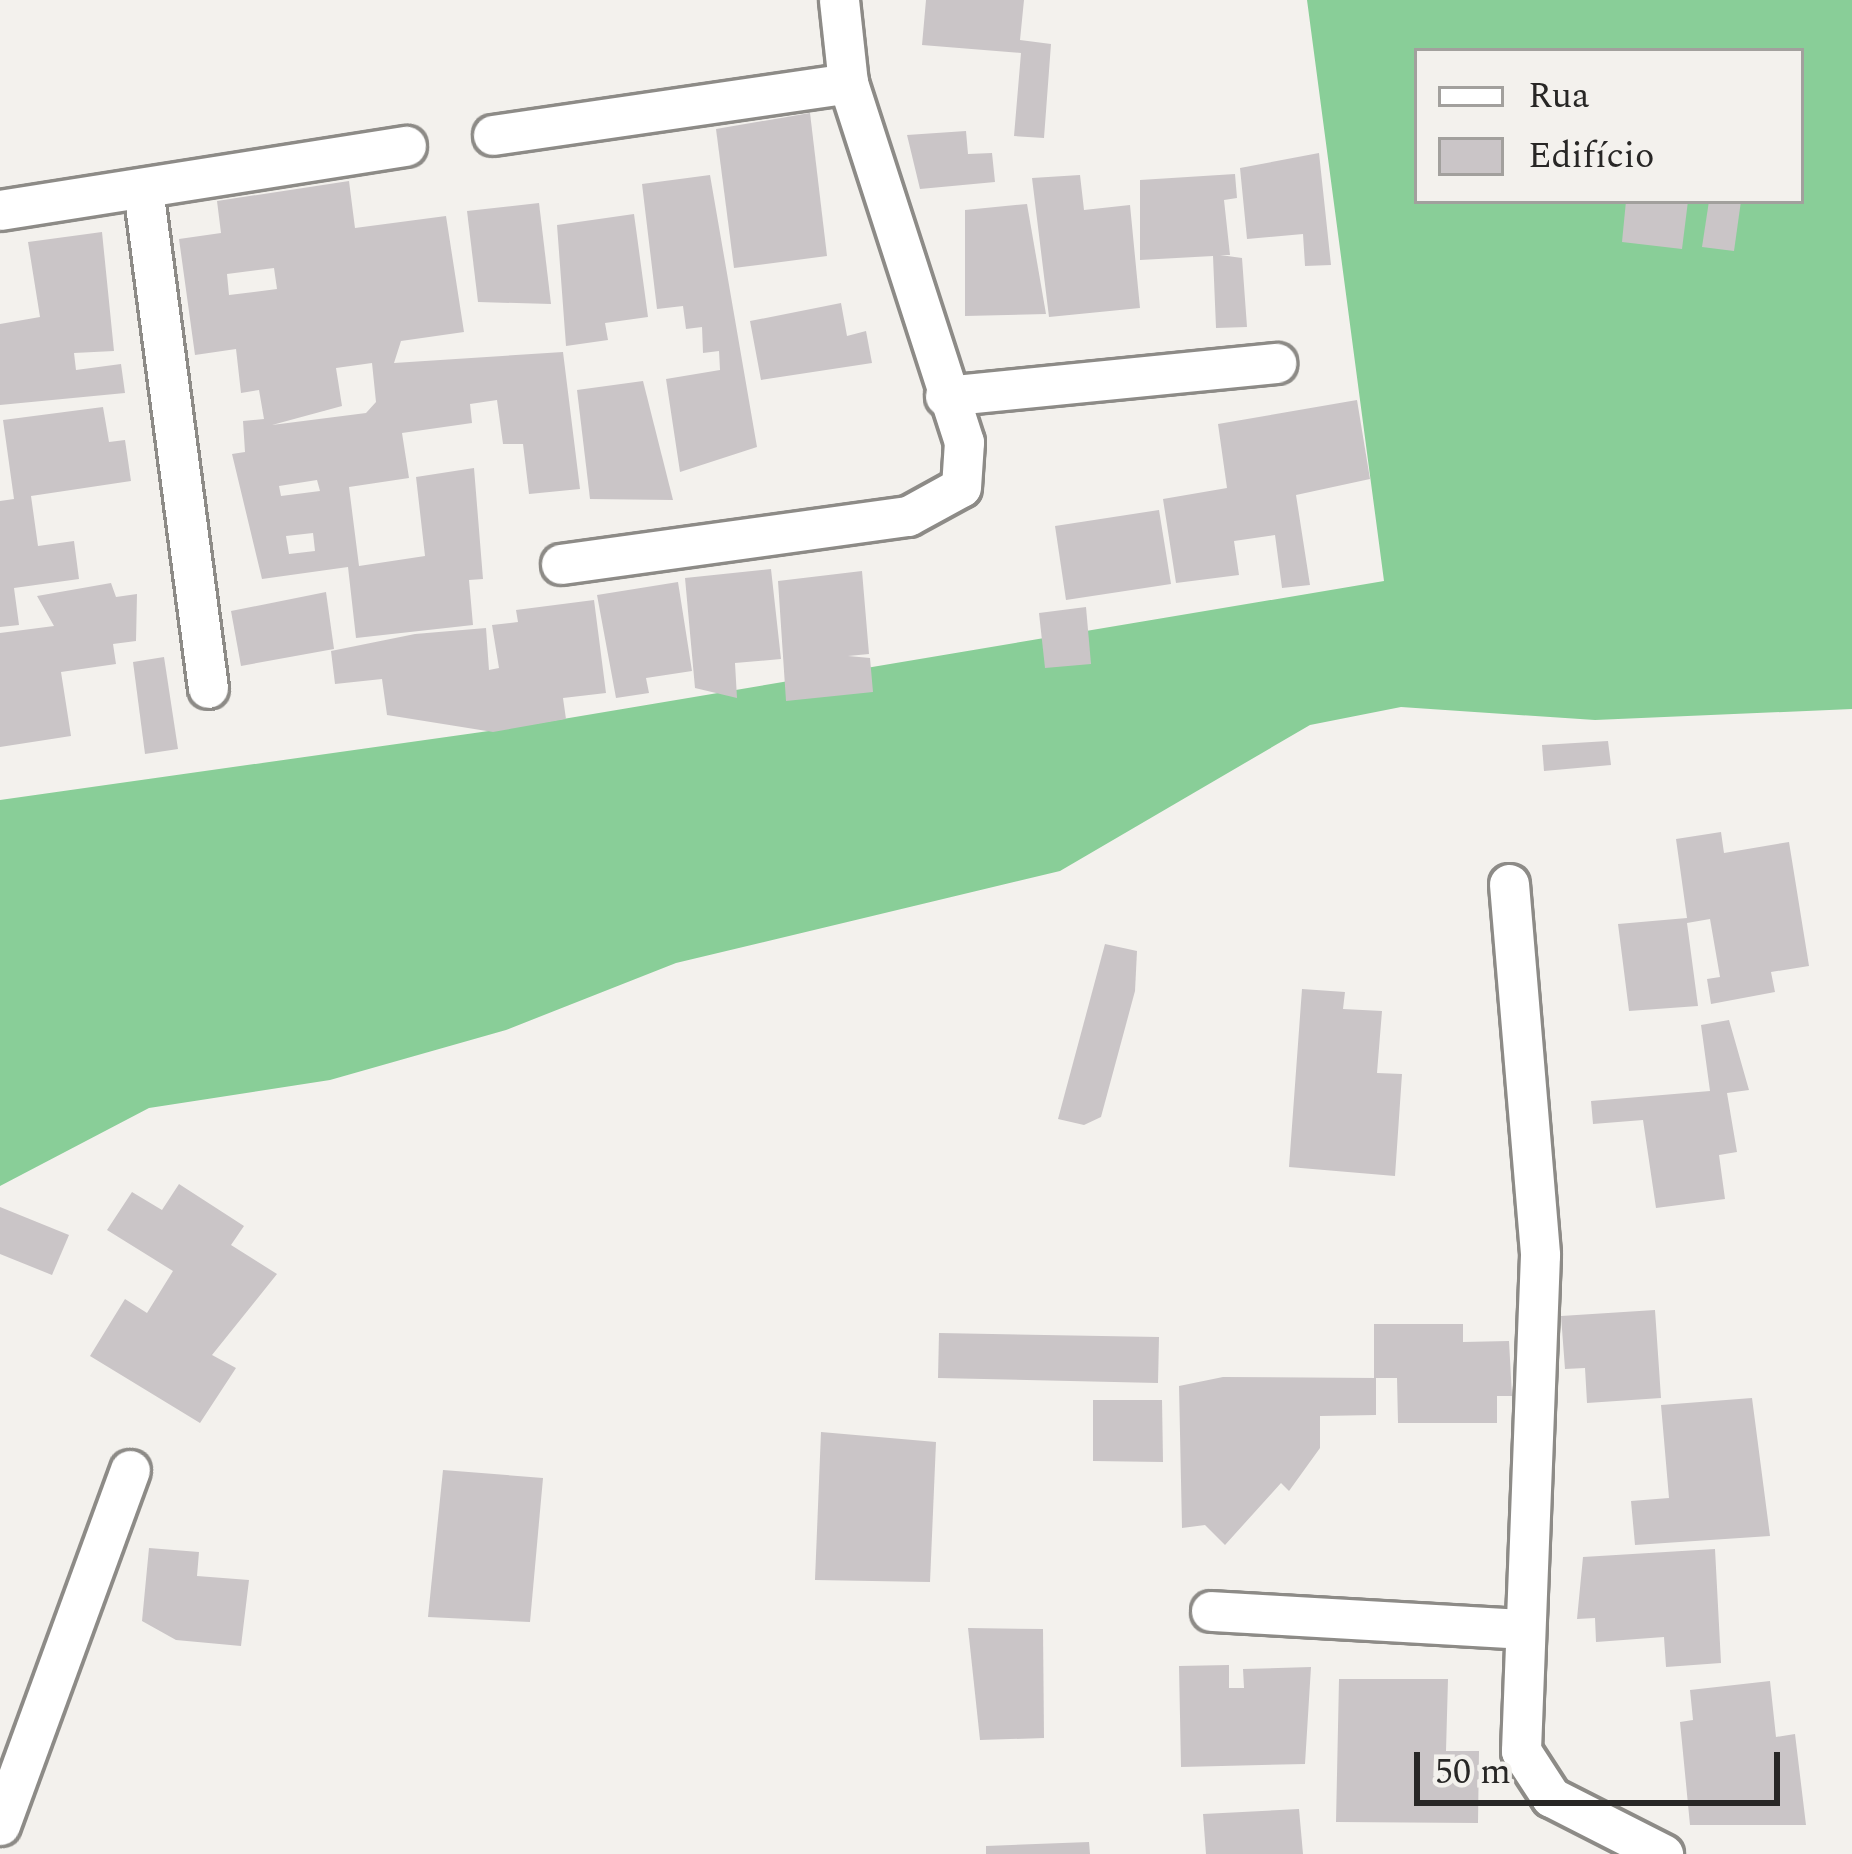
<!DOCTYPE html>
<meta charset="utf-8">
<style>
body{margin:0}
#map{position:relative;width:1852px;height:1854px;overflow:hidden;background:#f3f1ed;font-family:Spectral,serif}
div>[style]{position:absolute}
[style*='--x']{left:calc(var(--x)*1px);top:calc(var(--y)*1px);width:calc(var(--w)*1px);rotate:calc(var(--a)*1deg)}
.forest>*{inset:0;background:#89ce98}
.building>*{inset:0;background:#cac5c7}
.roads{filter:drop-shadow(3px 0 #8d8b87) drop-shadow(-3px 0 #8d8b87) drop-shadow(0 3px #8d8b87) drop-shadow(0 -3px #8d8b87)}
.minor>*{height:39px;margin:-19.5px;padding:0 19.5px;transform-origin:19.5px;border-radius:19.5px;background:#fff}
span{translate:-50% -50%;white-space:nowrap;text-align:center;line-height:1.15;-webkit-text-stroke:9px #f3f1ed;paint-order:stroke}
.legend{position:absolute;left:1414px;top:48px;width:390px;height:156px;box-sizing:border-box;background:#f3f1ed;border:3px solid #a2a09d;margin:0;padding:15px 21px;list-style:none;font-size:36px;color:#282726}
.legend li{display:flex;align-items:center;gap:24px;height:60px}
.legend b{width:60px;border:3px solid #a2a09d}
.scale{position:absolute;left:1414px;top:1752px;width:366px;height:54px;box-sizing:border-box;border:6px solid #282726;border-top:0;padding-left:15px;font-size:36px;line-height:42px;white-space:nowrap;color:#282726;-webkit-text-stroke:9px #f3f1ed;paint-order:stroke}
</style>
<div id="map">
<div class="forest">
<div style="clip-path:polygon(evenodd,1307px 0,1852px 0,1852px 709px,1595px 720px,1401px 707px,1310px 725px,1060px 871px,676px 963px,506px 1030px,330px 1080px,149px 1108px,0 1186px,0 800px,503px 729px,1384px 581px,1307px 0,1417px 51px,1801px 51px,1801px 201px,1417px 201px,1417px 51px)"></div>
</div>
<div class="building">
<div style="clip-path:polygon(926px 0,1024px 0,1020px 40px,1051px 44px,1044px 138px,1014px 136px,1021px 53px,922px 45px)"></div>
<div style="clip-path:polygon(810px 113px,827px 256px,734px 268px,716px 129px)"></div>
<div style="clip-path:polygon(966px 131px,968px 154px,992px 153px,995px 182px,920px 189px,907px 135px)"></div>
<div style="clip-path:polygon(1319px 153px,1331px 265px,1305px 266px,1303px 234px,1247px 239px,1240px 168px)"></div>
<div style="clip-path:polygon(1235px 174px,1237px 198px,1224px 200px,1230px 255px,1220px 255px,1242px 258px,1247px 327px,1216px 328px,1213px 256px,1140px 260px,1140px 180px)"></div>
<div style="clip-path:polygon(710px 175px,757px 447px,680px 472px,666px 379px,720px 370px,719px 351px,703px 353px,702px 327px,686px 329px,683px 306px,657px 309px,642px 184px)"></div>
<div style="clip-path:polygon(1080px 175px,1084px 210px,1130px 205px,1140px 308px,1049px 317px,1032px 178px)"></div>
<div style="clip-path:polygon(evenodd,349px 181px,355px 228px,446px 216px,464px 332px,401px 341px,394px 363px,563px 352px,580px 489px,529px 494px,523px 444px,503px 444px,497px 400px,470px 404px,472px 423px,402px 433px,409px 478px,349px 487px,359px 566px,425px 556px,416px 477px,474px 468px,483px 579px,469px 580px,473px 625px,356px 638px,348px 567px,262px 579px,232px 454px,245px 452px,243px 421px,264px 419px,259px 390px,241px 393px,236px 349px,195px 355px,179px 239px,221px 233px,217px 201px,349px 181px,274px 268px,277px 289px,229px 295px,227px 274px,274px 268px,349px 181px,372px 363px,376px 402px,366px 413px,272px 425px,342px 406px,336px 368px,372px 363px,349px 181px,317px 480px,320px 491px,281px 496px,279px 486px,317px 480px,349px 181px,313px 533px,315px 551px,289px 554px,286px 536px,313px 533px)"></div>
<div style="clip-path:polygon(1626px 201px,1688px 201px,1682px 249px,1622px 242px)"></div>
<div style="clip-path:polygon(1709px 201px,1741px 201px,1734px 251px,1702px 247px)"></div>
<div style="clip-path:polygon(539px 203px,551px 304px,478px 302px,467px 211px)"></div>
<div style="clip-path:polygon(1027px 204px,1046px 314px,965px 316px,965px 210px)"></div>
<div style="clip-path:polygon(634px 214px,648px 317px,605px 323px,608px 340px,566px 346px,557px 225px)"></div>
<div style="clip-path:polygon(102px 232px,114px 351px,74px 353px,76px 370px,121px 364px,125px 393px,0 405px,0 324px,40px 317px,28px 242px)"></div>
<div style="clip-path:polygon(841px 303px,847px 336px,866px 331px,872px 363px,761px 380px,750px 321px)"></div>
<div style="clip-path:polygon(643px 381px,673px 500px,590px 499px,577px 390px)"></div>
<div style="clip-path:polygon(1357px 400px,1370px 479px,1296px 495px,1310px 585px,1282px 588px,1275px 535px,1234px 541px,1239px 575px,1176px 583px,1163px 499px,1227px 488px,1218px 424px)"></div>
<div style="clip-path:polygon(103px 407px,109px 442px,125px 440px,131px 481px,31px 496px,38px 546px,74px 541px,79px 579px,14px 588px,19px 625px,0 627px,0 501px,14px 499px,3px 420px)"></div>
<div style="clip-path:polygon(1159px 510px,1171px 584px,1066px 600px,1055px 526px)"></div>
<div style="clip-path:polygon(771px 569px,781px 659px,735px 663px,737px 698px,695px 688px,685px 578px)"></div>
<div style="clip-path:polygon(862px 571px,869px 654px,848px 656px,870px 658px,873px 692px,786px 701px,778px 581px)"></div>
<div style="clip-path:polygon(678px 582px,692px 671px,646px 678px,649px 693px,616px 698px,597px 595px)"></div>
<div style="clip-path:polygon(111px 583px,116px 597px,137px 594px,136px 641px,113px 644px,116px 664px,61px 672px,71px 736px,0 747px,0 633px,54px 626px,37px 596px)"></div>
<div style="clip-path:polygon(326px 592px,334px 649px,241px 666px,231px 611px)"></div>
<div style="clip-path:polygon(594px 600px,606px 693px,563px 698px,566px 719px,493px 732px,387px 715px,382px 679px,335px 684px,331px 651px,415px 634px,486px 628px,489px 670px,499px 668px,492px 625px,518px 622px,516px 610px)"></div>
<div style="clip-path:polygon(1086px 607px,1091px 664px,1045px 668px,1039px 613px)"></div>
<div style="clip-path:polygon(164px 657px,178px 749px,145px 754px,133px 662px)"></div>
<div style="clip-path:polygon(1608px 741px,1611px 765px,1544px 771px,1542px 745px)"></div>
<div style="clip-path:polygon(1721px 832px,1724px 853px,1789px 842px,1809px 966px,1771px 972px,1775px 992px,1711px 1004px,1707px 979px,1720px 977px,1710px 919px,1687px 923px,1698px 1006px,1629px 1011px,1618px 924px,1687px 918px,1676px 839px)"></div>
<div style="clip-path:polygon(1105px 944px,1137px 951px,1135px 991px,1101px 1117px,1084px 1125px,1058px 1119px)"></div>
<div style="clip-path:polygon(1302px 989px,1345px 992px,1343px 1009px,1382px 1011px,1377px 1073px,1402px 1074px,1395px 1176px,1289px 1167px)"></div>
<div style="clip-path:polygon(1729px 1020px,1749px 1090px,1727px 1093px,1737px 1152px,1719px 1155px,1725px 1199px,1656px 1208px,1643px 1120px,1593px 1124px,1591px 1101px,1710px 1091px,1701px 1025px)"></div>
<div style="clip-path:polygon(179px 1184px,244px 1226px,231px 1245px,277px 1274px,212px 1355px,236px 1368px,200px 1423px,90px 1356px,125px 1299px,147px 1313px,173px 1271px,107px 1230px,132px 1192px,162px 1210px)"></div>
<div style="clip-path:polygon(0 1207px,69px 1235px,52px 1275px,0 1254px)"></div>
<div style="clip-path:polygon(1655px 1310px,1661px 1398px,1587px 1403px,1585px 1368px,1565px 1369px,1561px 1316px)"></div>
<div style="clip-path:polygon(1374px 1324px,1463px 1324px,1463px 1342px,1509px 1341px,1512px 1396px,1497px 1396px,1497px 1423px,1398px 1423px,1397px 1378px,1374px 1378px)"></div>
<div style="clip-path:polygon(939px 1333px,1159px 1337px,1158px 1383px,938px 1378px)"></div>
<div style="clip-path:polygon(1223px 1377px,1376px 1378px,1376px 1415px,1320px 1416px,1320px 1448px,1289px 1491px,1281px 1483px,1225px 1545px,1205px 1525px,1182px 1528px,1179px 1386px)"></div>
<div style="clip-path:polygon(1752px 1398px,1770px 1536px,1635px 1545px,1631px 1501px,1669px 1498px,1661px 1405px)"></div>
<div style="clip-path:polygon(1093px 1400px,1162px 1400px,1163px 1462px,1093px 1461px)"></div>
<div style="clip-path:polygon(821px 1432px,936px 1442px,930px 1582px,815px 1580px)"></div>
<div style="clip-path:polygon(443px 1470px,543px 1478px,530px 1622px,428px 1617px)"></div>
<div style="clip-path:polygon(149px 1548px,199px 1552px,197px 1576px,249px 1580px,241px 1646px,176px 1640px,142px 1621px)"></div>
<div style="clip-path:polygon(1715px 1549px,1721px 1663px,1666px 1667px,1664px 1637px,1596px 1642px,1595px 1618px,1577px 1619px,1583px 1557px)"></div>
<div style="clip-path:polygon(968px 1628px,1043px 1629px,1044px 1738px,980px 1740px)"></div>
<div style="clip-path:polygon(1229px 1665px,1229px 1688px,1244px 1688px,1243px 1669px,1311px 1667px,1305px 1764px,1181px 1767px,1179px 1666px)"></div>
<div style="clip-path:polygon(1339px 1679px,1448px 1679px,1446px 1751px,1479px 1751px,1478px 1823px,1336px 1822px)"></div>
<div style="clip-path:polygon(1770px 1681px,1776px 1737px,1795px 1734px,1806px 1825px,1690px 1825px,1680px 1722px,1693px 1720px,1690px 1690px)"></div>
<div style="clip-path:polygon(1299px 1809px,1303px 1854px,1206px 1854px,1203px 1814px)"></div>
<div style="clip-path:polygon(1089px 1842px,1090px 1854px,986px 1854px,986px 1846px)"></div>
</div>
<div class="roads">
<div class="minor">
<div style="--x:493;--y:135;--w:359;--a:-8.3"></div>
<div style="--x:143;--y:189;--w:503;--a:82.58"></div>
<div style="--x:0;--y:210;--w:411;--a:-9"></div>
<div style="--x:945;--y:396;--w:333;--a:-5.7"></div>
<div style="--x:561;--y:564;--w:350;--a:-7.9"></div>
<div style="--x:908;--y:516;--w:60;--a:-28.7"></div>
<div style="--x:961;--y:487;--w:45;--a:-86.2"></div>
<div style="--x:964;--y:442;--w:377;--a:-107.9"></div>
<div style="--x:848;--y:83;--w:83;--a:-96.2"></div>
<div style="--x:1509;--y:884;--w:372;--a:85.2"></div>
<div style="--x:1540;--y:1255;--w:496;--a:92.2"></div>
<div style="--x:1521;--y:1751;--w:55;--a:56.9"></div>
<div style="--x:1551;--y:1797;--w:126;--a:27"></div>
<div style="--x:1211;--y:1611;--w:313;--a:3.3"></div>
<div style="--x:0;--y:1825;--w:378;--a:-69.9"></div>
</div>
</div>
<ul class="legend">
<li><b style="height:15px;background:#fff"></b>Rua</li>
<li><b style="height:33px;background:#cac5c7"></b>Edifício</li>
</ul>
<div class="scale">50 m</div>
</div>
